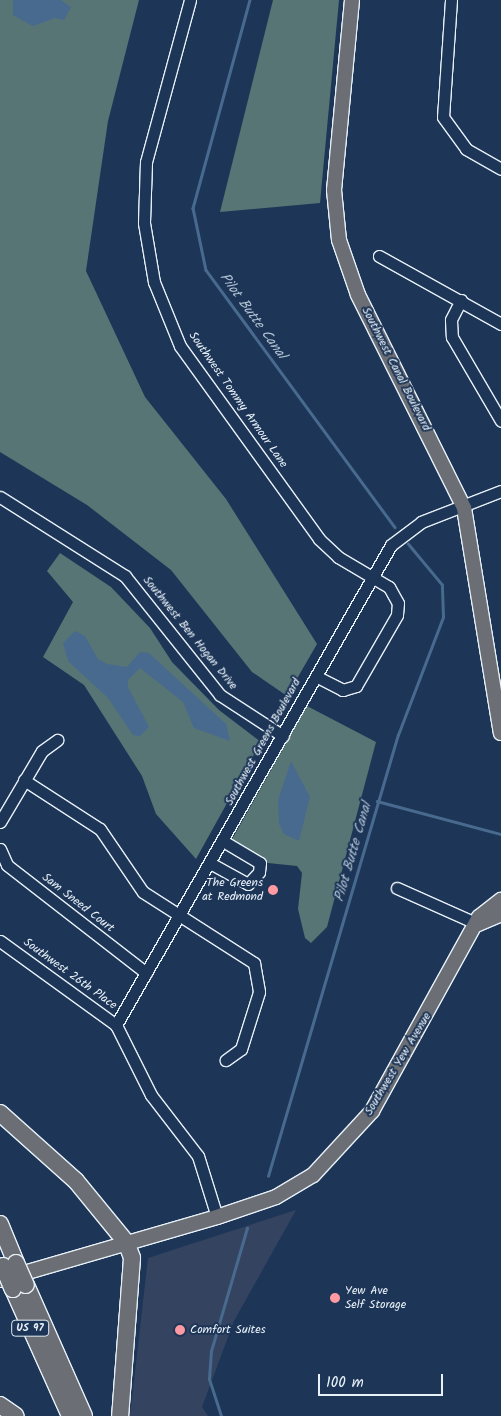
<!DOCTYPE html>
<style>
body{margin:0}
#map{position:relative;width:501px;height:1416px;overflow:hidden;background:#1d3557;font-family:Kalam,sans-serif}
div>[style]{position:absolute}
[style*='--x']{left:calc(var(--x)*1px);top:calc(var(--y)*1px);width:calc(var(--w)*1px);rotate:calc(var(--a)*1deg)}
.built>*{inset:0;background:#344460}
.green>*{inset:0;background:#567574}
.water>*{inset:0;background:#496a8f}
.stream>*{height:2.5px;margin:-1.25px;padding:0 1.25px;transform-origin:1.25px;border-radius:1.25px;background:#496a8f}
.roads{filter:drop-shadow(1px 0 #e8f1f8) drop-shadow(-1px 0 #e8f1f8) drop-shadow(0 1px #e8f1f8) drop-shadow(0 -1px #e8f1f8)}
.minor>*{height:11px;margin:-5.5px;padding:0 5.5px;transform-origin:5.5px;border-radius:5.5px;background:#1d3557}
.major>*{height:14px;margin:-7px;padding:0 7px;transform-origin:7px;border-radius:7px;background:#6b6f75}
.highway>*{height:16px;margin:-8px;padding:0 8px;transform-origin:8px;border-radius:8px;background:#6b6f75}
.bridges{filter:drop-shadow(1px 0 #e8f1f8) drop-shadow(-1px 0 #e8f1f8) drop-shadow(0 1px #e8f1f8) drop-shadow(0 -1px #e8f1f8)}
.highway-bridge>*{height:16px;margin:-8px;padding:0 8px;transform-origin:8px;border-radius:8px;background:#6b6f75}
.dots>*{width:14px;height:14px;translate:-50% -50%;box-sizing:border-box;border:2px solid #1d3557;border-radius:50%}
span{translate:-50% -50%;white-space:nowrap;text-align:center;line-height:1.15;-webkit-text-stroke:4px #1d3557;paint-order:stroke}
.shield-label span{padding:1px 4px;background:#1d3557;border:1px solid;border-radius:4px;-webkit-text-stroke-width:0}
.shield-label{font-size:11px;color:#e8f1f8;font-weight:700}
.street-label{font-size:12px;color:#e8f1f8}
.poi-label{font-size:12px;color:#e8f1f8}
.right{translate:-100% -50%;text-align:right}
.left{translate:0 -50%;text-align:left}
.water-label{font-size:14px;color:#b0c2d3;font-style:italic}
.scale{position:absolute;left:318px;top:1374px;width:125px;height:22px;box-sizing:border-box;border:2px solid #e8f1f8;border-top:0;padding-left:6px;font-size:15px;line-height:18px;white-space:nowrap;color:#e8f1f8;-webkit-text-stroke:4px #1d3557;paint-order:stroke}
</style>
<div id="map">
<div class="built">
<div style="clip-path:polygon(296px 1210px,234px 1321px,202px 1407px,208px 1416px,130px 1416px,148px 1258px)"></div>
</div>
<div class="green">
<div style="clip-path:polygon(0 0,139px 0,108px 121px,86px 271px,145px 397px,226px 499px,317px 644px,287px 696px,252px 672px,171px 570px,87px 505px,0 452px)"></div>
<div style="clip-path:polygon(273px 0,339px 0,320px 203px,220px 212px)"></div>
<div style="clip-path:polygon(60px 553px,111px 587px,150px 628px,172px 662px,219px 710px,261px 742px,196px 859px,156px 814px,142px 776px,84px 685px,43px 657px,73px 602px,47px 571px)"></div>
<div style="clip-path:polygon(307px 706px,376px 742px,327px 927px,311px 943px,305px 938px,298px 909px,302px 873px,297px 866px,268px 863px,231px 841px)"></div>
</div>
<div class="water">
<div style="clip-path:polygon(13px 0,61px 0,71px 7px,64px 20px,55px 18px,33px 26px,13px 15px)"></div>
<div style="clip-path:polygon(75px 631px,85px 636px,98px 659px,107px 664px,127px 667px,140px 652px,149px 653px,226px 724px,230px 741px,194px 728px,183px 702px,140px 668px,128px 680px,128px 687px,149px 727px,140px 736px,133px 735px,108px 698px,68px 661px,63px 643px)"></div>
<div style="clip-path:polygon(291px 761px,310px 797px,299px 841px,284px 834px,279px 824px,278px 800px)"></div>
</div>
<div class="stream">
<div style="--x:250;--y:0;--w:216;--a:105.3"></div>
<div style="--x:193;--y:208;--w:63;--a:78.2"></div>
<div style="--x:206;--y:270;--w:319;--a:53.7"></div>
<div style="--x:377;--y:801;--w:128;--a:14.9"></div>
<div style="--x:268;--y:1176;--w:460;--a:-73.6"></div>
<div style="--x:398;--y:735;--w:126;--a:-69.1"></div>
<div style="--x:443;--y:617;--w:32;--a:-92"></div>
<div style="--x:442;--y:585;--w:53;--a:-129.7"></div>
<div style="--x:221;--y:1416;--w:39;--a:-108"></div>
<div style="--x:209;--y:1379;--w:28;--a:-86"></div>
<div style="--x:211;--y:1351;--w:128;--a:-73.7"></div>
</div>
<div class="roads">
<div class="minor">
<div style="--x:190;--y:0;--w:168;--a:105.2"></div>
<div style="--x:146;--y:162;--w:61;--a:91.9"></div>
<div style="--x:144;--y:223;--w:60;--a:80.4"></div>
<div style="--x:154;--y:282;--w:69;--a:67.9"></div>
<div style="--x:180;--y:346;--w:238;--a:54.2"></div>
<div style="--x:319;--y:539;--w:26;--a:43"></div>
<div style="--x:338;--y:557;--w:59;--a:30.5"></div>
<div style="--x:389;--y:587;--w:18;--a:61"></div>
<div style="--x:398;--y:603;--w:12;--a:95"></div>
<div style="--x:397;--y:615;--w:82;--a:120"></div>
<div style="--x:356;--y:686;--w:14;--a:163"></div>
<div style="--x:343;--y:690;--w:30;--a:-153"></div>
<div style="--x:451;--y:0;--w:117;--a:93.9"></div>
<div style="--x:443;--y:117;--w:39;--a:54"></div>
<div style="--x:466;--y:149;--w:40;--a:29.7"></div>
<div style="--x:379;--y:256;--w:140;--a:29.1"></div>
<div style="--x:461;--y:300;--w:22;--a:117"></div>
<div style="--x:451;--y:320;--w:17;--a:87"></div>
<div style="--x:452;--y:337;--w:97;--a:59.7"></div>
<div style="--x:0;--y:497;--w:148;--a:32.3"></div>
<div style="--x:125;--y:576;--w:152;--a:51.4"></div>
<div style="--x:220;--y:695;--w:75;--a:33.1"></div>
<div style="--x:24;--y:780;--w:90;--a:32.8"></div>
<div style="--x:100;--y:829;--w:76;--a:55.7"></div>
<div style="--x:143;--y:892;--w:132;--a:32.6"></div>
<div style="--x:254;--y:963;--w:29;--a:80"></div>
<div style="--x:259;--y:992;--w:60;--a:107.5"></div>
<div style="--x:241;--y:1049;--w:19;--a:144"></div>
<div style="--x:0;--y:822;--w:82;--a:-59.4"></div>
<div style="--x:42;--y:751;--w:19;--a:-36"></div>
<div style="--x:0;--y:849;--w:17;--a:66"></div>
<div style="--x:7;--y:865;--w:176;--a:37.8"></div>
<div style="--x:210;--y:863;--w:43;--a:28.9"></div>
<div style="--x:248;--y:884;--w:16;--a:-47"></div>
<div style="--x:259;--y:872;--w:9;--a:-84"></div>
<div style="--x:260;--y:863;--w:43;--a:-149.3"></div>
<div style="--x:397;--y:888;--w:89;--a:24"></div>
<div style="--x:0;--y:941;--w:143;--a:35.9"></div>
<div style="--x:116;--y:1025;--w:78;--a:63.4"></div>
<div style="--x:151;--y:1095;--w:77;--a:52.4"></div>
<div style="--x:198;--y:1156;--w:64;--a:72.7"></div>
<div style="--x:116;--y:1025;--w:553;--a:-60.19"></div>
<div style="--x:391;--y:545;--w:38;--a:-37"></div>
<div style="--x:421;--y:522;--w:86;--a:-21.2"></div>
</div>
<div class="major">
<div style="--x:352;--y:0;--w:191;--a:95.4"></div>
<div style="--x:334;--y:190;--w:50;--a:84.3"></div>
<div style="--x:339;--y:240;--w:58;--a:70.9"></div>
<div style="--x:358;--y:295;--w:238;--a:63.5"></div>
<div style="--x:464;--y:508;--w:228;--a:80.7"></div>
<div style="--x:478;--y:924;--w:25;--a:-23"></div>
<div style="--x:0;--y:1280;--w:226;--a:-16.2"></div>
<div style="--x:217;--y:1217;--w:62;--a:-18.7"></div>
<div style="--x:276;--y:1197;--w:43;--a:-30.7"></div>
<div style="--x:313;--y:1175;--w:87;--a:-47.3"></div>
<div style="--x:372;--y:1111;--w:222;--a:-61.1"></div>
<div style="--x:479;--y:917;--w:28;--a:-38"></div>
</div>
<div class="highway">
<div style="--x:0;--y:1113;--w:102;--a:41.8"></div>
<div style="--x:76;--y:1181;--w:79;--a:50.7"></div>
<div style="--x:126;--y:1242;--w:17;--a:69"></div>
<div style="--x:132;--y:1258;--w:158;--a:94.3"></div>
<div style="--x:0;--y:1224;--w:42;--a:67.7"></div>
<div style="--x:26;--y:1285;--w:143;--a:66.1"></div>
<div style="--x:13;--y:1289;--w:139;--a:65.8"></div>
<div style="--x:0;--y:1405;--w:19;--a:35"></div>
</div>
</div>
<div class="bridges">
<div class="highway-bridge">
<div style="--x:16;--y:1263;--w:24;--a:66"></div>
<div style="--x:3;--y:1266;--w:25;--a:67"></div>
</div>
</div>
<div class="dots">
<div style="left:273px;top:890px;background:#ff9aa2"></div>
<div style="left:335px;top:1298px;background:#ff9aa2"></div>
<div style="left:180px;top:1330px;background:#ff9aa2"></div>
</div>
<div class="shield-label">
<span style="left:30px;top:1328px">US 97</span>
</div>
<div class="street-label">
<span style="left:396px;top:369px;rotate:63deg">Southwest Canal Boulevard</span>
<span style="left:238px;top:400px;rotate:55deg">Southwest Tommy Armour Lane</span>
<span style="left:190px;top:633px;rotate:51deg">Southwest Ben Hogan Drive</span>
<span style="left:263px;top:742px;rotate:-61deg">Southwest Greens Boulevard</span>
<span style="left:78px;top:903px;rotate:38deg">Sam Sneed Court</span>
<span style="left:70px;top:974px;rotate:36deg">Southwest 26th Place</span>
<span style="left:398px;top:1064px;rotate:-59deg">Southwest Yew Avenue</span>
</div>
<div class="poi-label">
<span class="right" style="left:263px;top:890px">The Greens<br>at Redmond</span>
<span class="left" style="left:345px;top:1298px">Yew Ave<br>Self Storage</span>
<span class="left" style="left:190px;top:1330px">Comfort Suites</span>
</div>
<div class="water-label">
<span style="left:253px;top:316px;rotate:54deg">Pilot Butte Canal</span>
<span style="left:353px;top:852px;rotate:-74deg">Pilot Butte Canal</span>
</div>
<div class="scale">100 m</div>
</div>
